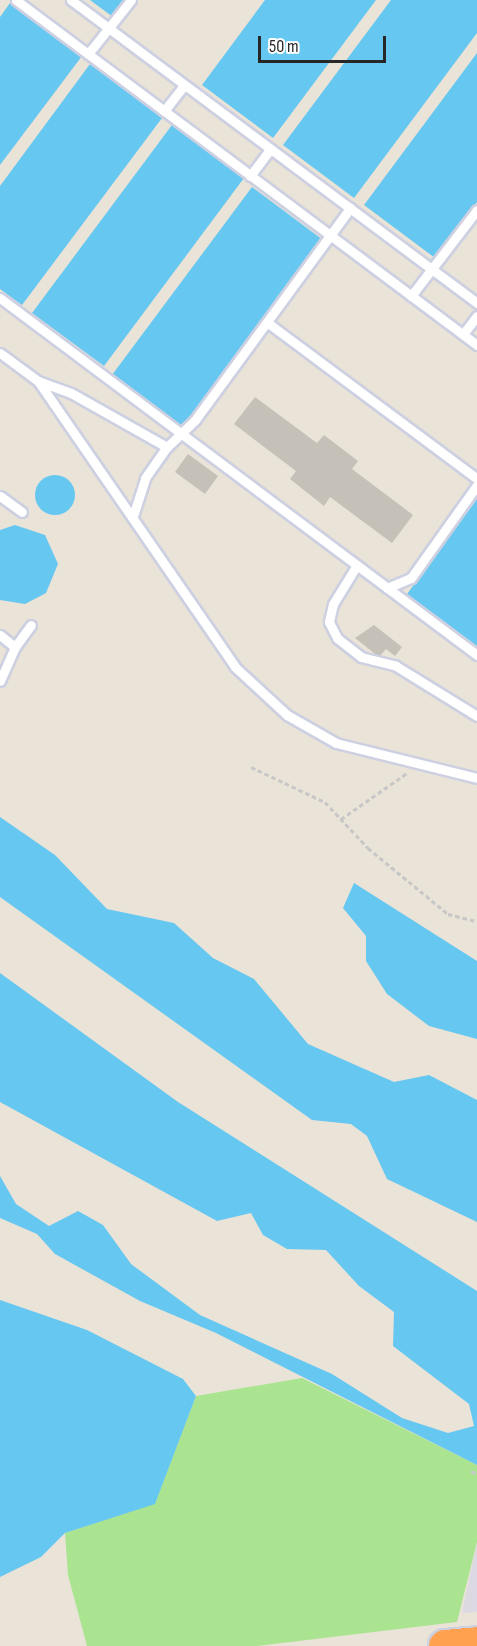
<!DOCTYPE html>
<style>
body{margin:0}
#map{position:relative;width:477px;height:1646px;overflow:hidden;background:#eae3d7;font-family:"Sofia Sans Condensed",sans-serif}
div>[style]{position:absolute}
[style*='--x']{left:calc(var(--x)*1px);top:calc(var(--y)*1px);width:calc(var(--w)*1px);rotate:calc(var(--a)*1deg)}
.industrial>*{inset:0;background:#dcd9e2}
.green>*{inset:0;background:#aae491}
.water>*{inset:0;background:#66c7f1}
.round{border-radius:50%}
.building>*{inset:0;background:#c5c0b8}
.path>*{height:3px;margin-top:-1.5px;transform-origin:0;background:repeating-linear-gradient(90deg,#c7c7c7 0 4.5px,transparent 0 7.5px)}
.roads{filter:drop-shadow(2px 0 #cdd0e1) drop-shadow(-2px 0 #cdd0e1) drop-shadow(0 2px #cdd0e1) drop-shadow(0 -2px #cdd0e1)}
.lane>*{height:9px;margin:-4.5px;padding:0 4.5px;transform-origin:4.5px;border-radius:4.5px;background:#fff}
.highway>*{height:32px;margin:-16px;padding:0 16px;transform-origin:16px;border-radius:16px;background:#ffa14e}
span{translate:-50% -50%;white-space:nowrap;text-align:center;line-height:1.15;-webkit-text-stroke:4.5px #fff;paint-order:stroke}
.scale{position:absolute;left:258px;top:36px;width:128px;height:27px;box-sizing:border-box;border:3px solid #272727;border-top:0;padding-left:8px;font-size:18px;line-height:21px;white-space:nowrap;color:#272727;-webkit-text-stroke:4px #fff;paint-order:stroke}
</style>
<div id="map">
<div class="industrial">
<div style="clip-path:polygon(477px 1542px,477px 1612px,462px 1613px)"></div>
</div>
<div class="green">
<div style="clip-path:polygon(302px 1378px,477px 1465px,477px 1542px,457px 1622px,257px 1646px,87px 1646px,68px 1575px,65px 1533px,155px 1503px,196px 1396px)"></div>
</div>
<div class="water">
<div style="clip-path:polygon(90px 0,125px 0,113px 17px)"></div>
<div style="clip-path:polygon(265px 0,376px 0,273px 138px,202px 85px)"></div>
<div style="clip-path:polygon(391px 0,477px 0,477px 33px,354px 198px,283px 145px)"></div>
<div style="clip-path:polygon(10px 3px,82px 56px,0 165px,0 17px)"></div>
<div style="clip-path:polygon(477px 53px,477px 202px,435px 258px,364px 205px)"></div>
<div style="clip-path:polygon(90px 64px,162px 118px,22px 305px,0 289px,0 186px)"></div>
<div style="clip-path:polygon(172px 125px,244px 178px,104px 366px,32px 313px)"></div>
<div style="clip-path:polygon(252px 187px,323px 240px,184px 428px,112px 375px)"></div>
<div class="round" style="left:35px;top:475px;width:40px;height:40px"></div>
<div style="clip-path:polygon(477px 499px,477px 646px,407px 594px)"></div>
<div style="clip-path:polygon(15px 525px,45px 535px,58px 564px,46px 593px,25px 604px,0 600px,0 530px)"></div>
<div style="clip-path:polygon(0 817px,55px 855px,107px 909px,174px 923px,213px 958px,254px 979px,308px 1044px,394px 1082px,429px 1075px,477px 1100px,477px 1222px,387px 1179px,367px 1136px,351px 1124px,312px 1120px,0 897px)"></div>
<div style="clip-path:polygon(354px 883px,477px 961px,477px 1039px,429px 1026px,387px 994px,366px 961px,366px 936px,343px 908px)"></div>
<div style="clip-path:polygon(0 973px,178px 1102px,477px 1291px,477px 1465px,216px 1333px,140px 1301px,55px 1254px,37px 1234px,0 1218px,0 1176px,16px 1204px,49px 1226px,78px 1211px,103px 1225px,131px 1264px,200px 1315px,332px 1374px,402px 1418px,448px 1433px,474px 1426px,469px 1404px,393px 1346px,394px 1312px,359px 1286px,326px 1250px,287px 1249px,263px 1235px,251px 1213px,217px 1221px,0 1102px)"></div>
<div style="clip-path:polygon(0 1300px,87px 1330px,183px 1379px,196px 1396px,155px 1504px,65px 1533px,41px 1557px,0 1577px)"></div>
</div>
<div class="building">
<div style="clip-path:polygon(255px 397px,317px 443px,324px 435px,358px 461px,352px 469px,413px 515px,392px 543px,330px 497px,324px 506px,290px 479px,296px 471px,234px 424px)"></div>
<div style="clip-path:polygon(188px 454px,218px 476px,205px 494px,175px 472px)"></div>
<div style="clip-path:polygon(374px 625px,402px 647px,395px 656px,386px 649px,379px 657px,355px 638px)"></div>
</div>
<div class="path">
<div style="--x:251;--y:767;--w:82;--a:25.3"></div>
<div style="--x:325;--y:802;--w:63;--a:46.9"></div>
<div style="--x:368;--y:848;--w:104;--a:39.5"></div>
<div style="--x:448;--y:914;--w:30;--a:14"></div>
<div style="--x:341;--y:819;--w:80;--a:-34.9"></div>
<div style="--x:471;--y:1471;--w:7;--a:27"></div>
</div>
<div class="roads">
<div class="lane">
<div style="--x:16;--y:0;--w:576;--a:36.81"></div>
<div style="--x:71;--y:0;--w:507;--a:36.73"></div>
<div style="--x:88;--y:54;--w:69;--a:-51.5"></div>
<div style="--x:164;--y:111;--w:33;--a:-52"></div>
<div style="--x:250;--y:176;--w:34;--a:-53"></div>
<div style="--x:411;--y:296;--w:108;--a:-52.5"></div>
<div style="--x:0;--y:298;--w:596;--a:36.81"></div>
<div style="--x:268;--y:323;--w:261;--a:36.7"></div>
<div style="--x:463;--y:334;--w:23;--a:-52"></div>
<div style="--x:0;--y:353;--w:47;--a:36.4"></div>
<div style="--x:38;--y:381;--w:347;--a:55.4"></div>
<div style="--x:235;--y:667;--w:71;--a:42.7"></div>
<div style="--x:287;--y:715;--w:56;--a:29.7"></div>
<div style="--x:336;--y:743;--w:145;--a:13.9"></div>
<div style="--x:38;--y:381;--w:35;--a:20"></div>
<div style="--x:71;--y:393;--w:110;--a:29.4"></div>
<div style="--x:0;--y:496;--w:27;--a:36"></div>
<div style="--x:133;--y:516;--w:40;--a:-72"></div>
<div style="--x:145;--y:478;--w:38;--a:-55"></div>
<div style="--x:167;--y:447;--w:39;--a:-44"></div>
<div style="--x:195;--y:420;--w:263;--a:-53.8"></div>
<div style="--x:357;--y:565;--w:46;--a:121.6"></div>
<div style="--x:333;--y:604;--w:18;--a:103"></div>
<div style="--x:329;--y:622;--w:18;--a:63"></div>
<div style="--x:337;--y:638;--w:31;--a:38"></div>
<div style="--x:361;--y:657;--w:36;--a:14"></div>
<div style="--x:396;--y:666;--w:95;--a:31.7"></div>
<div style="--x:387;--y:588;--w:26;--a:-23"></div>
<div style="--x:411;--y:578;--w:114;--a:-54.6"></div>
<div style="--x:0;--y:635;--w:19;--a:39"></div>
<div style="--x:15;--y:647;--w:37;--a:114"></div>
<div style="--x:15;--y:647;--w:27;--a:-54"></div>
</div>
<div class="highway">
<div style="--x:445;--y:1646;--w:32;--a:-5"></div>
</div>
</div>
<div class="scale">50 m</div>
</div>
